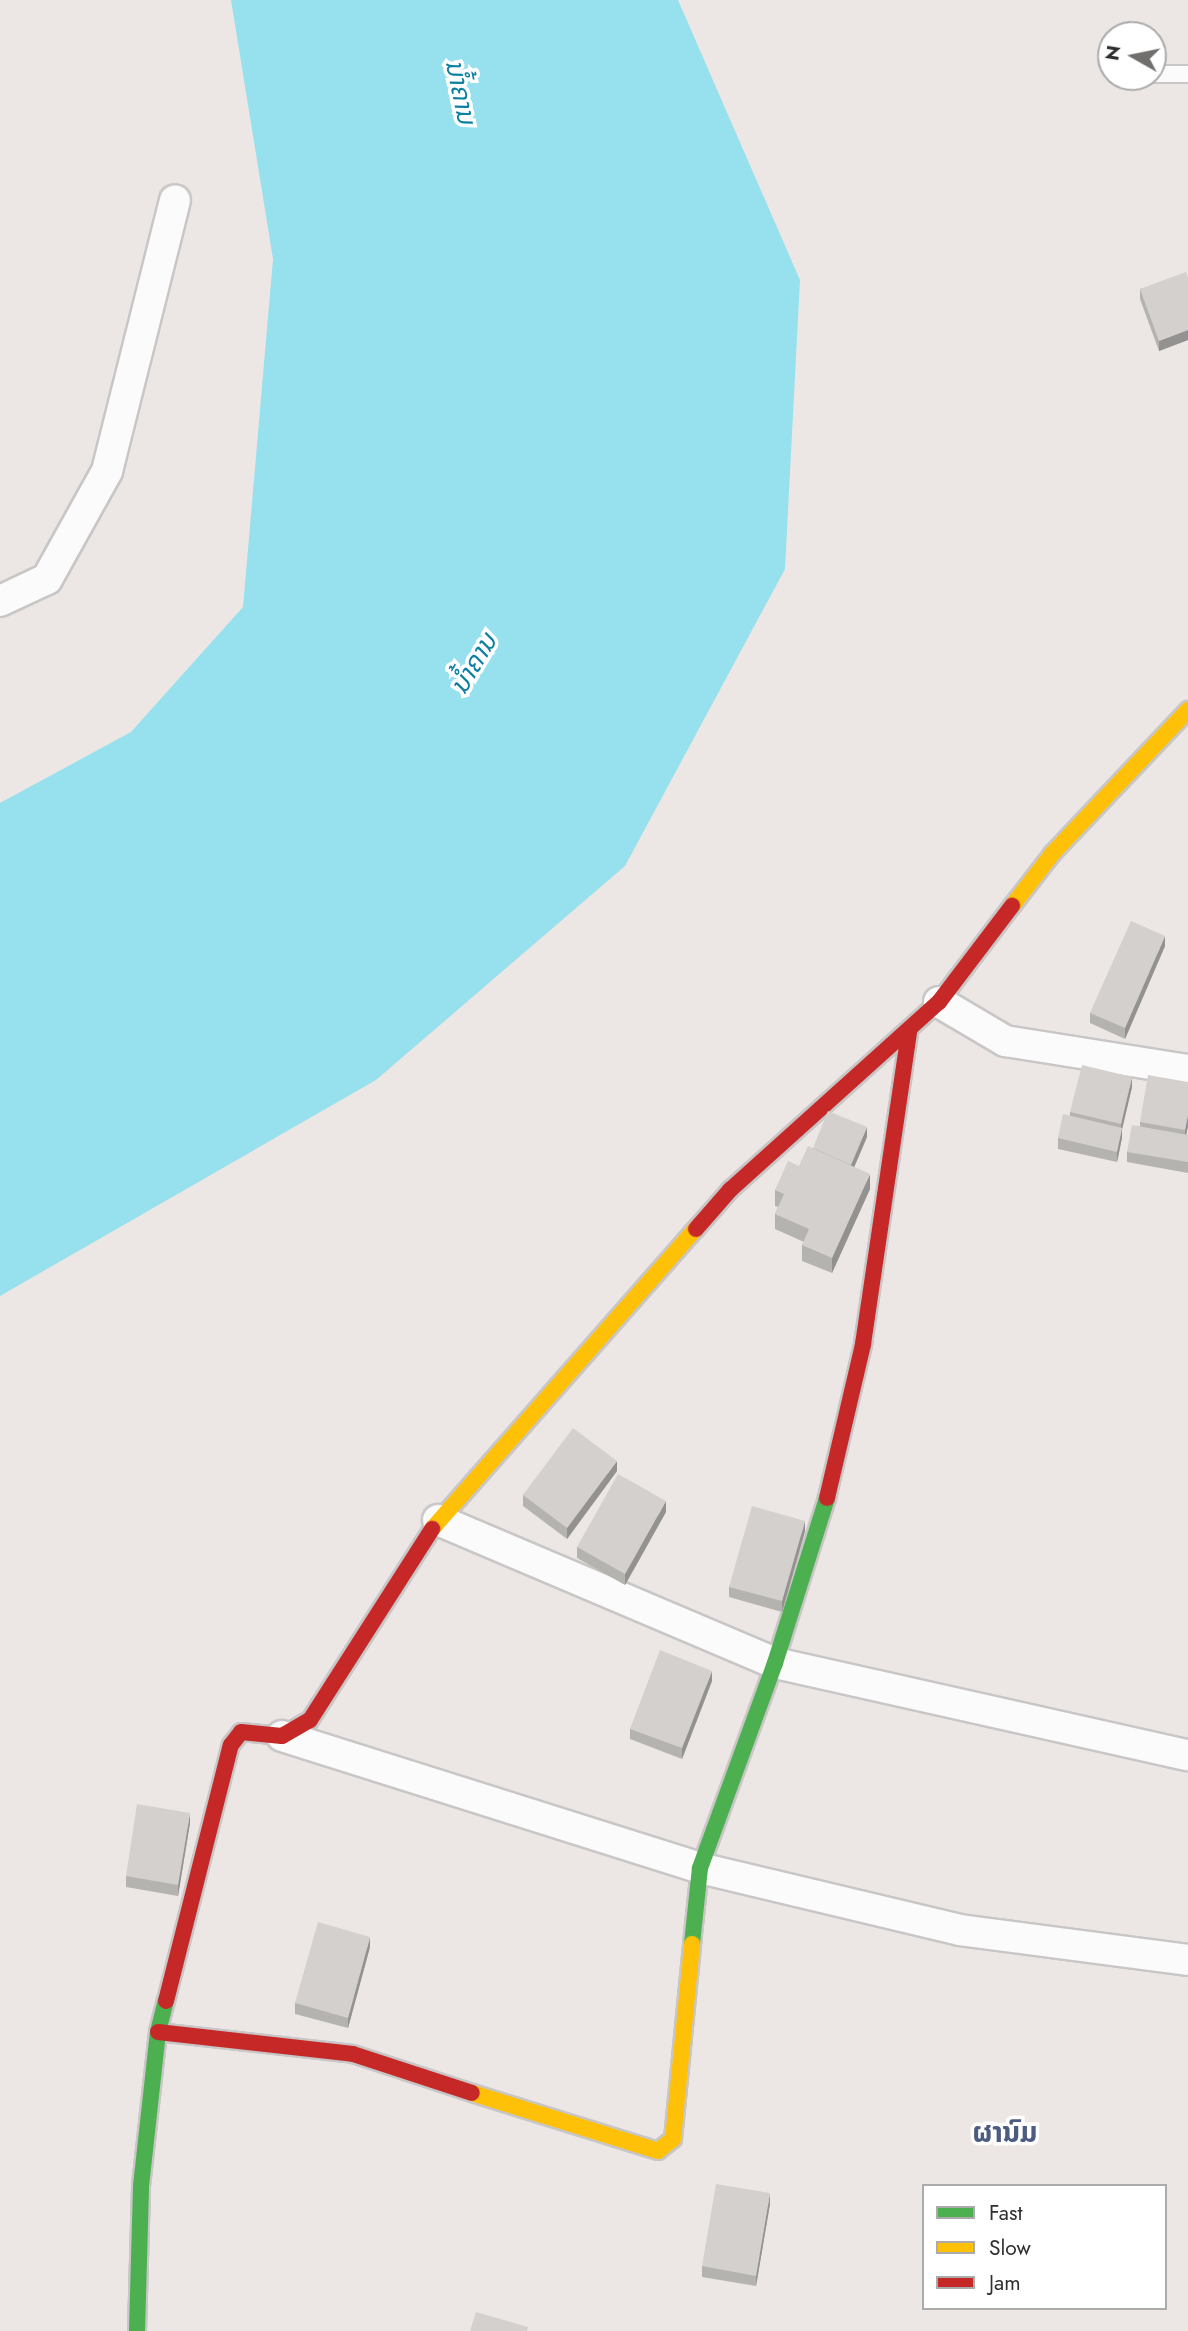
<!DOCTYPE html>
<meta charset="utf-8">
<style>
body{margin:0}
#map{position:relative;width:1188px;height:2331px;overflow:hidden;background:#ece7e4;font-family:Jost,"Noto Sans Lao",sans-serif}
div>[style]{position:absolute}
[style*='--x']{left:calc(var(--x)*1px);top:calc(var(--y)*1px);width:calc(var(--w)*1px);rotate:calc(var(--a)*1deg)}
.water>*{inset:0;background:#97e0ed}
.roads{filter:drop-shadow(2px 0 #c8c6c6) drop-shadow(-2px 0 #c8c6c6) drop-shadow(0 2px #c8c6c6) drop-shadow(0 -2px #c8c6c6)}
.lane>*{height:16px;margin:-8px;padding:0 8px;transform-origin:8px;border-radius:8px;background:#fcfbfb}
.street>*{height:30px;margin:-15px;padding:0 15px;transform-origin:15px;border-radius:15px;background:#fcfbfb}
.fast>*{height:16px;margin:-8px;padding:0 8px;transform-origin:8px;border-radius:8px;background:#4caf50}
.slow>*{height:16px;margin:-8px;padding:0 8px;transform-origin:8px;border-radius:8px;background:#ffc107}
.jam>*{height:16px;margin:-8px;padding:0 8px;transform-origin:8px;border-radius:8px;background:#c62828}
.wall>*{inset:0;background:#b5b3b0}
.shaded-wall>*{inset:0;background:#949290}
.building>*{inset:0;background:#d3d0cd}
span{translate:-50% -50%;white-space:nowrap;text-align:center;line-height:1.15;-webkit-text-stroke:7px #fff;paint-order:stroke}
.water-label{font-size:26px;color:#0c7fa3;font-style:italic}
.quarter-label{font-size:28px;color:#4c5b80;font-weight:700}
.legend{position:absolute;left:922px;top:2184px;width:245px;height:126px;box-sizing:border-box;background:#fff;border:2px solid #ababab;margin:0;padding:9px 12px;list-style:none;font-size:21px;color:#2e2e2e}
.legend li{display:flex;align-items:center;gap:14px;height:35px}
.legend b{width:35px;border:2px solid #ababab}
.north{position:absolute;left:1097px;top:21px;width:70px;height:70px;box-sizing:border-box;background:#fff;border:2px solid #ababab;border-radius:50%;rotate:279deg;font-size:19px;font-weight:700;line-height:28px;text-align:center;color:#2e2e2e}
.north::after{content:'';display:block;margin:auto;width:24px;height:32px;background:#706f6e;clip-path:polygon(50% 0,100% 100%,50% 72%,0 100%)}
</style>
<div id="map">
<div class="water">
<div style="clip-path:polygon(231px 0,678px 0,800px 280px,785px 569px,625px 866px,376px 1080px,0 1296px,0 803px,131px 732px,243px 607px,273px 259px)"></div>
</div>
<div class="roads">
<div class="lane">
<div style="--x:1153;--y:74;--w:35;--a:0"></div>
</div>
<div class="street">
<div style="--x:0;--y:601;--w:52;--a:-25.1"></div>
<div style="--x:47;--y:579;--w:124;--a:-60.9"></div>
<div style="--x:107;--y:471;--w:279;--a:-75.9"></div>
<div style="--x:939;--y:1002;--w:77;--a:30.6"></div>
<div style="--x:1005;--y:1041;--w:185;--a:9"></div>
<div style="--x:438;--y:1520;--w:366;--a:23"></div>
<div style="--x:775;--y:1663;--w:423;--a:12.6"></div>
<div style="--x:282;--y:1736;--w:438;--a:17.5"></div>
<div style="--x:700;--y:1868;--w:267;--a:13.4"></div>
<div style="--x:960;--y:1930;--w:230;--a:7.5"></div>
</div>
<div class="fast">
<div style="--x:692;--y:1944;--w:76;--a:-84"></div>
<div style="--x:700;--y:1868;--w:218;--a:-69.9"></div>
<div style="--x:775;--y:1663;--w:173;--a:-72.5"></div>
<div style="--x:137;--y:2331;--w:145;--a:-88.4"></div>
<div style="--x:141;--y:2186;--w:155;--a:-83.7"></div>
<div style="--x:158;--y:2032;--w:32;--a:-76"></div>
</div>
<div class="slow">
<div style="--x:1012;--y:906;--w:67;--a:-52.3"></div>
<div style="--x:1053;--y:853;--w:197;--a:-46.6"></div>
<div style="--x:432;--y:1529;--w:400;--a:-48.7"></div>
<div style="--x:472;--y:2093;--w:195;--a:17.3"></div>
<div style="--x:658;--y:2151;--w:19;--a:-39"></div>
<div style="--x:673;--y:2139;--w:196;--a:-84.4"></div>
</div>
<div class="jam">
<div style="--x:696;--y:1229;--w:52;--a:-48.9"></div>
<div style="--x:730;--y:1190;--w:281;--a:-42"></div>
<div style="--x:939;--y:1002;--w:121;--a:-52.8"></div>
<div style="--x:827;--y:1498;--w:158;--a:-76.8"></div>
<div style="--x:863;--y:1344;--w:316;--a:-81.6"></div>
<div style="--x:166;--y:2001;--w:264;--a:-75.8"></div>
<div style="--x:231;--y:1745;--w:16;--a:-52"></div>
<div style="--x:241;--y:1732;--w:41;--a:5.6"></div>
<div style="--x:282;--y:1736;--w:32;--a:-30"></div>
<div style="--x:310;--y:1720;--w:227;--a:-57.4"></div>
<div style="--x:158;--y:2032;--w:196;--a:6.4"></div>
<div style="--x:353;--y:2054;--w:125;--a:18.1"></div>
</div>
</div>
<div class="wall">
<div style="clip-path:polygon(1188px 278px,1188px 340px,1159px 351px,1140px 299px,1140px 289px)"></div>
<div style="clip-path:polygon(1165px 946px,1125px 1039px,1090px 1023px,1090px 1013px)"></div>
<div style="clip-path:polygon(1188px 1082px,1188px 1126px,1186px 1135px,1188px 1135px,1188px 1173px,1127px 1162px,1127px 1152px,1140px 1126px,1140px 1122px)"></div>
<div style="clip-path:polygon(1132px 1087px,1122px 1128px,1122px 1138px,1117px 1162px,1058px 1149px,1058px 1138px,1070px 1116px,1070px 1112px)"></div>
<div style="clip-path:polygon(867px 1137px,854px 1167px,870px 1189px,832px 1273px,802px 1261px,802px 1245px,804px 1242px,775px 1229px,775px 1214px,778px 1207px,775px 1206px,775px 1190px,799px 1166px,813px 1148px)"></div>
<div style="clip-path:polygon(617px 1471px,567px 1539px,523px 1506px,523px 1495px)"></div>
<div style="clip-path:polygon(666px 1512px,625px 1585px,577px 1558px,577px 1547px)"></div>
<div style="clip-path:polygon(805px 1531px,782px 1612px,729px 1597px,729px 1587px)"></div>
<div style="clip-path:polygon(712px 1681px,682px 1759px,630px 1739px,630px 1729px)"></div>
<div style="clip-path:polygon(190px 1823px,178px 1896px,126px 1887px,126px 1876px)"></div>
<div style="clip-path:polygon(370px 1947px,348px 2028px,295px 2014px,295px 2003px)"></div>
<div style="clip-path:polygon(770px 2204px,756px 2286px,702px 2277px,702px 2266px)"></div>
</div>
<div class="shaded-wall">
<div style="clip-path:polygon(1188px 330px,1188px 340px,1159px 351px,1159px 341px)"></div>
<div style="clip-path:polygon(1165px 936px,1165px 946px,1125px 1039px,1125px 1028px)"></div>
<div style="clip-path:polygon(1132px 1077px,1132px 1087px,1121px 1134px,1121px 1124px)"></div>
<div style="clip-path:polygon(1188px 1115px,1188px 1126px,1185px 1141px,1185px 1130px)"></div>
<div style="clip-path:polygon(867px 1127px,867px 1137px,850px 1177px,850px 1167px)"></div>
<div style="clip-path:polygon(1122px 1128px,1122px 1138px,1117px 1162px,1117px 1152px)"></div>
<div style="clip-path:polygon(870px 1174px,870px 1189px,832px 1273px,832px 1258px)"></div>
<div style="clip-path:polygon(617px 1461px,617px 1471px,567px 1539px,567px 1528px)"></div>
<div style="clip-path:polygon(666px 1501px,666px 1512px,625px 1585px,625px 1574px)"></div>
<div style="clip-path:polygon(805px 1521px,805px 1531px,782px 1612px,782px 1601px)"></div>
<div style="clip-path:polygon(712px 1671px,712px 1681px,682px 1759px,682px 1748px)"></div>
<div style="clip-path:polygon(190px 1813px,190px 1823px,178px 1896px,178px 1885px)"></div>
<div style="clip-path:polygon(370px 1937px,370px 1947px,348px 2028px,348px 2018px)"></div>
<div style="clip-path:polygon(770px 2193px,770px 2204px,756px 2286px,756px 2276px)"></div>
</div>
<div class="building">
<div style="clip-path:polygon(1186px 272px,1188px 278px,1188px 330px,1159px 341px,1140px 289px)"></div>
<div style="clip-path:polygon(1131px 921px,1165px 936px,1125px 1028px,1090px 1013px)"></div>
<div style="clip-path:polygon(1082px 1065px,1132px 1077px,1121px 1124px,1070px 1112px)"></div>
<div style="clip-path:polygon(1148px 1075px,1188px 1082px,1188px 1115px,1185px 1130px,1140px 1122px)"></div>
<div style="clip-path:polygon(828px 1111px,867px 1127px,851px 1165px,813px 1148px)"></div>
<div style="clip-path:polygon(1063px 1114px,1122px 1128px,1117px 1152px,1058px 1138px)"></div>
<div style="clip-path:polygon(1132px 1125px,1188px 1135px,1188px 1162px,1127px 1152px)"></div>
<div style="clip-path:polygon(808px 1146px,870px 1174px,832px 1258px,802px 1245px,809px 1229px,775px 1214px,784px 1194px,775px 1190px,788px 1161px,799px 1166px)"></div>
<div style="clip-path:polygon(573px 1428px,617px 1461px,567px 1528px,523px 1495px)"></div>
<div style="clip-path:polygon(618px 1474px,666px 1501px,625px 1574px,577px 1547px)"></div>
<div style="clip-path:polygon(752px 1506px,805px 1521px,782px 1601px,729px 1587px)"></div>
<div style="clip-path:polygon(660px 1650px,712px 1671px,682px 1748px,630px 1729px)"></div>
<div style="clip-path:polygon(137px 1804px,190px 1813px,178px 1885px,126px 1876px)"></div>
<div style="clip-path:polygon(318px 1922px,370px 1937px,348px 2018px,295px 2003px)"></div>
<div style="clip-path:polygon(716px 2184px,770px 2193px,756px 2276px,702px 2266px)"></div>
<div style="clip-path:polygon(476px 2312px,528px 2327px,527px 2331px,470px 2331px)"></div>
</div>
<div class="water-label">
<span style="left:460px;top:92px;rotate:78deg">ນ້ຳຄານ</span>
<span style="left:474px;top:664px;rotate:-59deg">ນ້ຳຄານ</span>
</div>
<div class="quarter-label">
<span style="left:1005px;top:2133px">ຜານົມ</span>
</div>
<ul class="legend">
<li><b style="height:9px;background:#4caf50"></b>Fast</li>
<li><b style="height:9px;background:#ffc107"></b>Slow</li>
<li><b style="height:9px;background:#c62828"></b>Jam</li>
</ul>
<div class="north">N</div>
</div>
